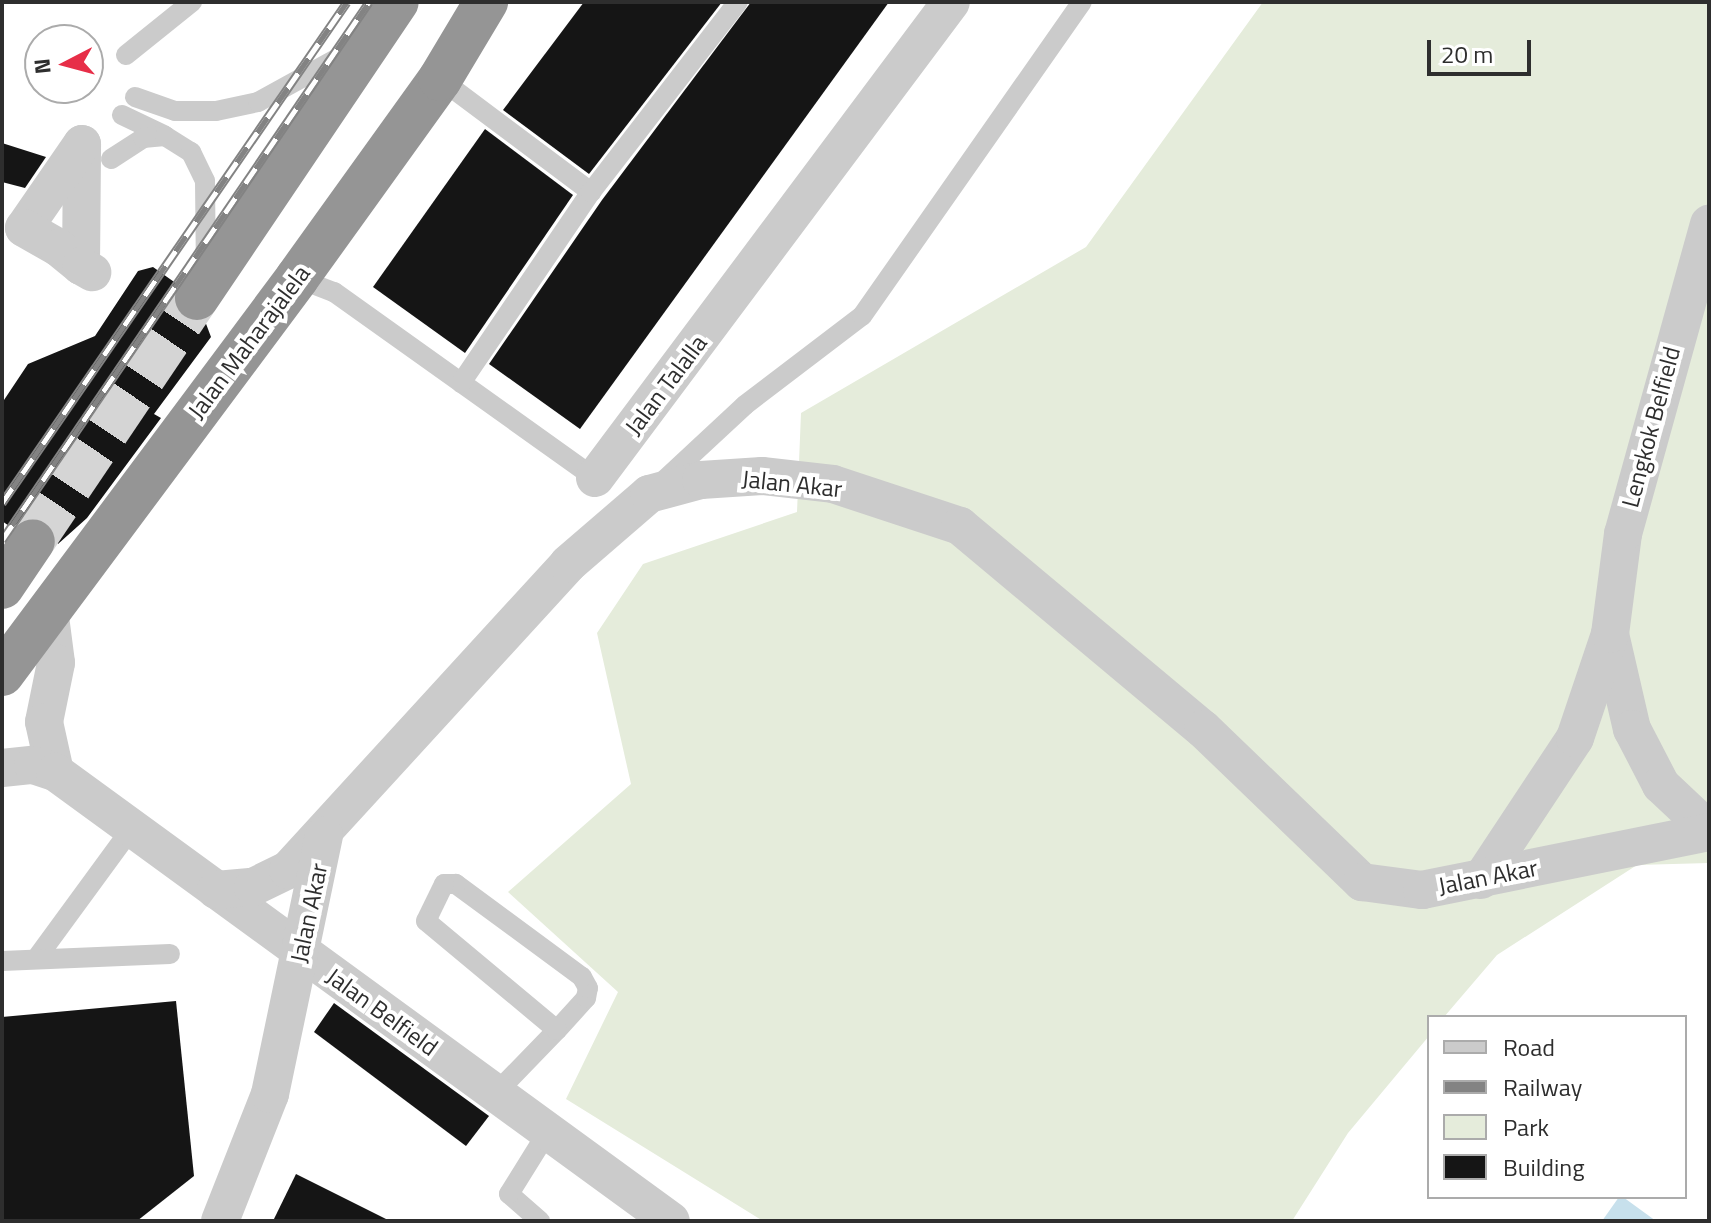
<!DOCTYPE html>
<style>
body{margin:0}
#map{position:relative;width:1711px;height:1223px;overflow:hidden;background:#fff;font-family:"Titillium Web",sans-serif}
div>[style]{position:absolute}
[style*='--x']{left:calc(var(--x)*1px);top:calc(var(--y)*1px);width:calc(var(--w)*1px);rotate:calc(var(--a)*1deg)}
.green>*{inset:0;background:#e5ecdb}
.water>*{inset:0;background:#c7e0ec}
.building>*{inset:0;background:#151515}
.highway-tunnel>*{height:44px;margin-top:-22px;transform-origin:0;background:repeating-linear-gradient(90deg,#d5d5d5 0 44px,transparent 0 66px)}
.lane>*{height:20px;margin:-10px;padding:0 10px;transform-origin:10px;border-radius:10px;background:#cbcbcb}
.street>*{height:38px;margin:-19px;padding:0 19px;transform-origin:19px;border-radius:19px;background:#cbcbcb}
.highway>*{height:44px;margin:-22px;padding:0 22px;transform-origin:22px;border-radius:22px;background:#959595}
.rail>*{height:9px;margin-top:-4.5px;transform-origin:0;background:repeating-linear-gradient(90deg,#fff 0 18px,#838383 0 36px);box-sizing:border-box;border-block:2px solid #838383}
span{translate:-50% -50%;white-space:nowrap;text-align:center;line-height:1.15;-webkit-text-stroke:8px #fff;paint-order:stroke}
.street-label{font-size:24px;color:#2e2e2e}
.frame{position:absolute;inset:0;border:4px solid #2e2e2e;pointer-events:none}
.legend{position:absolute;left:1427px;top:1015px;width:260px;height:184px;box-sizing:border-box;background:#fff;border:2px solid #ababab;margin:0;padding:10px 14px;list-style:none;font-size:24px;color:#2e2e2e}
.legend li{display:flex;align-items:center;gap:16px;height:40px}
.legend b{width:40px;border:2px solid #ababab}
.north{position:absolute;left:24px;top:24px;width:80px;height:80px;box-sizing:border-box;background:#fff;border:2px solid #ababab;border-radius:50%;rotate:264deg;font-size:22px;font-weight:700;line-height:32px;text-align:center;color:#2e2e2e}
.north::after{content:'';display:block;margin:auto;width:28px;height:36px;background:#e72e48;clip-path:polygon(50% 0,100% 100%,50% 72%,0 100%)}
.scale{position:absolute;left:1427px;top:40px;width:104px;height:36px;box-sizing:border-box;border:4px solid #2e2e2e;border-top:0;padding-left:10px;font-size:24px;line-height:28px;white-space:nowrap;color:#2e2e2e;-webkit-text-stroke:6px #fff;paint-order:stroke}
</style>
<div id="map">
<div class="green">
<div style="clip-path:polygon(1263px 2px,1709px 2px,1709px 863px,1637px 865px,1497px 955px,1444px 1017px,1429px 1017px,1429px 1036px,1348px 1133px,1292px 1221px,763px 1221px,566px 1099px,618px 992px,508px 892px,631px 784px,597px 633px,643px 564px,797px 512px,801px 413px,1086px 247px)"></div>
</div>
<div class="water">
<div style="clip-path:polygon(1619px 1197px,1623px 1197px,1656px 1221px,1602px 1221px)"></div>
</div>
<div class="building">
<div style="clip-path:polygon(584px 2px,722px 2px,589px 174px,503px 110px)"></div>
<div style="clip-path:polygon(751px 2px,889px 2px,580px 429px,489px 364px,602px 200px)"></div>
<div style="clip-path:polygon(485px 129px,573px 195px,465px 353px,373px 287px)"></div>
<div style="clip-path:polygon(2px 143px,46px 157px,25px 188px,2px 182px)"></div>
<div style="clip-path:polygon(153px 267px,177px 284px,175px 310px,184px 319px,205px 321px,211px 337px,154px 414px,161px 418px,87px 518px,58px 544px,46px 520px,23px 518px,12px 528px,2px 521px,2px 403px,28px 364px,95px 336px,138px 271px)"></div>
<div style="clip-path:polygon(176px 1001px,194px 1176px,137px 1221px,2px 1221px,2px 1017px)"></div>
<div style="clip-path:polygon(334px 1003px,489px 1116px,466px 1146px,314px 1032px)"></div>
<div style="clip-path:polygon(296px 1174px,390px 1221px,273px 1221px)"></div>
</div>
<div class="highway-tunnel">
<div style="--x:33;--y:541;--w:293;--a:-56"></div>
</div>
<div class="lane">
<div style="--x:126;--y:55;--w:85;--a:-38.8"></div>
<div style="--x:440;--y:79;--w:189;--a:36.8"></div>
<div style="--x:135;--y:97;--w:42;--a:19.3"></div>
<div style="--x:175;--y:111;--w:41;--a:0"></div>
<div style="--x:216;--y:111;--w:43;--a:-12.1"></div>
<div style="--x:258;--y:102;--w:102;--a:-28.8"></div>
<div style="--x:122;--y:115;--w:47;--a:25.5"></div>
<div style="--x:111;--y:159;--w:38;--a:-33"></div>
<div style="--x:143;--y:138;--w:22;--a:-5"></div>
<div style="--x:165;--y:136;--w:31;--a:32"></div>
<div style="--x:191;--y:152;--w:32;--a:64"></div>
<div style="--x:205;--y:181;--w:90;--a:89.4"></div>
<div style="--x:297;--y:278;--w:40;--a:21"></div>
<div style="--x:334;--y:292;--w:320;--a:35.5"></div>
<div style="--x:461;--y:383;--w:231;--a:-55.8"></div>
<div style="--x:591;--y:192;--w:240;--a:-52.3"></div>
<div style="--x:659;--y:485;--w:117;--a:-42.9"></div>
<div style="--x:745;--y:405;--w:147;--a:-37.3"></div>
<div style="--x:862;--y:316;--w:383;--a:-55"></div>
<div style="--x:36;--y:959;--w:162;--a:-53.8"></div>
<div style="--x:2;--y:961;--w:168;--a:-2.4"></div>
<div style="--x:494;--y:1095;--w:91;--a:-45.9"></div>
<div style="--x:557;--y:1030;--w:43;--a:-47.8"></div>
<div style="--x:586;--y:998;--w:10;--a:-79"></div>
<div style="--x:588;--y:988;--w:13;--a:-119"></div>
<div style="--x:582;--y:977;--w:157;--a:-143.6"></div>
<div style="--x:456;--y:884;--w:12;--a:180"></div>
<div style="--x:444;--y:884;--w:41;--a:115.9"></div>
<div style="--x:426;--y:921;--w:170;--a:39.8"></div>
<div style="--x:540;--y:1221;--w:41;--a:-138.9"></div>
<div style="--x:509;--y:1194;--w:72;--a:-58.1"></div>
</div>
<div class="street">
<div style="--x:81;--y:266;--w:122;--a:-89.5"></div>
<div style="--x:82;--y:144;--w:102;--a:124.6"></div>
<div style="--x:24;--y:228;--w:40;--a:29.7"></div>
<div style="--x:59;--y:248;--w:28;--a:39"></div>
<div style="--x:81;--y:266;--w:13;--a:29"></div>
<div style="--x:595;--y:478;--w:594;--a:-53.21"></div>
<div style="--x:49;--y:609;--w:54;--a:82.6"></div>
<div style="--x:56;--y:663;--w:60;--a:101.5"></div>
<div style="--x:44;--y:722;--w:51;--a:77.6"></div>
<div style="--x:1610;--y:634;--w:98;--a:77"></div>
<div style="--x:1632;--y:729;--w:63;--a:62.6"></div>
<div style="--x:1661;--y:785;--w:66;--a:43.2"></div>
<div style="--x:2;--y:768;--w:31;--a:-6"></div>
<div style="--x:33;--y:765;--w:23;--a:18"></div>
<div style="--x:55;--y:772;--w:762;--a:36.09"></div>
<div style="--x:1481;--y:880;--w:170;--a:-56.5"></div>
<div style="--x:1575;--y:738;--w:110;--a:-71.4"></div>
<div style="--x:1610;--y:634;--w:101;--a:-82.6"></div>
<div style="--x:1623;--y:534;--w:322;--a:-74.5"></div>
<div style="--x:216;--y:890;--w:37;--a:-5"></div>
<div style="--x:253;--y:887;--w:39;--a:-26"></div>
<div style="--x:288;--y:870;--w:415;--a:-47.5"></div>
<div style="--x:568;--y:564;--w:107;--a:-40.8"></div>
<div style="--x:649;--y:494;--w:54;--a:-15.1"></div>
<div style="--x:701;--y:480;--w:61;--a:-3.8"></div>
<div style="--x:762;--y:476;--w:71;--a:6.4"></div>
<div style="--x:833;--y:484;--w:134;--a:18.3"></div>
<div style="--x:960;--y:526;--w:317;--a:39.9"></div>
<div style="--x:1203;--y:729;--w:221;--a:43.9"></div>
<div style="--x:1362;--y:882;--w:61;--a:7.6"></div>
<div style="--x:1422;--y:890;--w:293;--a:-11.4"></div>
<div style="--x:220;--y:1221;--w:136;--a:-68.5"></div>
<div style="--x:270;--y:1094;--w:264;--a:-78.2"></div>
</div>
<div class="highway">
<div style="--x:197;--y:298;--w:357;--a:-56"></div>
<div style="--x:2;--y:587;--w:55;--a:-56"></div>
<div style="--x:2;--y:674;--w:494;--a:-53.3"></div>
<div style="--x:297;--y:278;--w:245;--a:-54.3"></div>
<div style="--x:440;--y:79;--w:90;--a:-59.1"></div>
</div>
<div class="rail">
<div style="--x:2;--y:503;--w:608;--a:-55.45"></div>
<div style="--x:2;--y:540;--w:651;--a:-55.7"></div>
</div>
<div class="street-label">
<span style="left:249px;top:342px;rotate:-53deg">Jalan Maharajalela</span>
<span style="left:666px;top:385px;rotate:-53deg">Jalan Talalla</span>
<span style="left:1651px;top:427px;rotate:-75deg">Lengkok Belfield</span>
<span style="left:792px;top:484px;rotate:6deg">Jalan Akar</span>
<span style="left:1488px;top:877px;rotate:-11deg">Jalan Akar</span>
<span style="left:309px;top:913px;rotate:-78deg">Jalan Akar</span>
<span style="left:382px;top:1012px;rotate:36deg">Jalan Belfield</span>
</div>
<div class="frame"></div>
<ul class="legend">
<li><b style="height:10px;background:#cbcbcb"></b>Road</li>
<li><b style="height:10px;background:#838383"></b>Railway</li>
<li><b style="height:22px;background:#e5ecdb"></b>Park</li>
<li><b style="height:22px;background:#151515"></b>Building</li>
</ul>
<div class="north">N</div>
<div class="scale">20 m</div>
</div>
